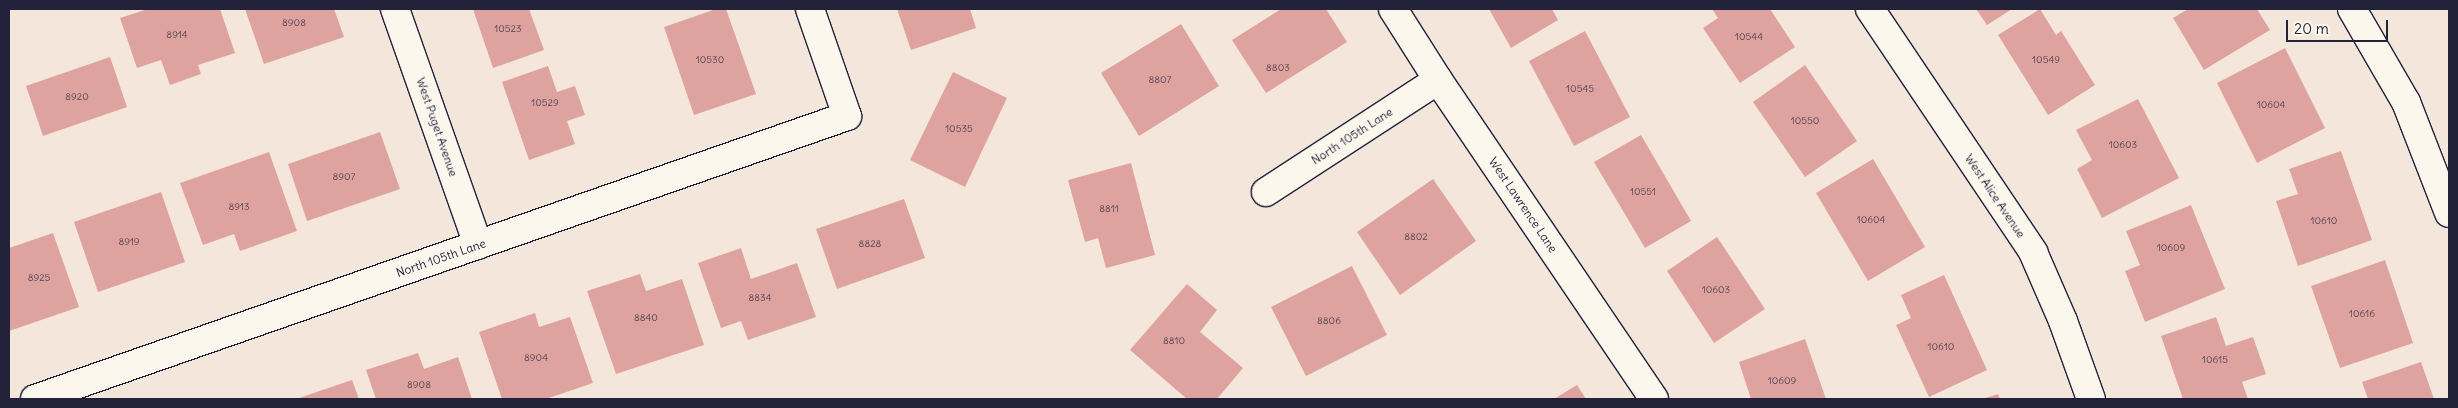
<!DOCTYPE html>
<style>
body{margin:0}
#map{position:relative;width:2458px;height:408px;overflow:hidden;background:#f5e6dc;font-family:Delius,sans-serif}
div>[style]{position:absolute}
[style*='--x']{left:calc(var(--x)*1px);top:calc(var(--y)*1px);width:calc(var(--w)*1px);rotate:calc(var(--a)*1deg)}
.building>*{inset:0;background:#dea39e}
.roads{filter:drop-shadow(1px 0 #22223b) drop-shadow(-1px 0 #22223b) drop-shadow(0 1px #22223b) drop-shadow(0 -1px #22223b)}
.street>*{height:28px;margin:-14px;padding:0 14px;transform-origin:14px;border-radius:14px;background:#fbf7ec}
span{translate:-50% -50%;white-space:nowrap;text-align:center;line-height:1.15;-webkit-text-stroke:5px #fbf7ec;paint-order:stroke}
.number-label{font-size:10px;color:#514254}
.number-label span{-webkit-text-stroke-width:0}
.street-label{font-size:12px;color:#22223b}
.frame{position:absolute;inset:0;border:10px solid #22223b;pointer-events:none}
.scale{position:absolute;left:2286px;top:20px;width:102px;height:22px;box-sizing:border-box;border:2px solid #22223b;border-top:0;padding-left:6px;font-size:15px;line-height:18px;white-space:nowrap;color:#22223b;-webkit-text-stroke:4px #fbf7ec;paint-order:stroke}
</style>
<div id="map">
<div class="building">
<div style="clip-path:polygon(148px 9px,220px 9px,235px 53px,198px 65px,201px 74px,170px 85px,161px 60px,137px 68px,120px 18px)"></div>
<div style="clip-path:polygon(245px 9px,334px 9px,344px 37px,264px 64px)"></div>
<div style="clip-path:polygon(473px 9px,529px 9px,544px 50px,493px 68px)"></div>
<div style="clip-path:polygon(716px 9px,726px 9px,756px 94px,694px 115px,664px 27px)"></div>
<div style="clip-path:polygon(897px 9px,970px 9px,976px 28px,911px 50px)"></div>
<div style="clip-path:polygon(1281px 9px,1326px 9px,1347px 42px,1266px 93px,1232px 40px)"></div>
<div style="clip-path:polygon(1489px 9px,1552px 9px,1558px 20px,1511px 48px)"></div>
<div style="clip-path:polygon(1712px 9px,1770px 9px,1795px 47px,1740px 83px,1703px 28px,1718px 18px)"></div>
<div style="clip-path:polygon(1976px 9px,2012px 9px,1987px 25px)"></div>
<div style="clip-path:polygon(2040px 9px,2056px 35px,2061px 31px,2095px 85px,2048px 115px,1998px 35px)"></div>
<div style="clip-path:polygon(2188px 9px,2257px 9px,2270px 30px,2204px 70px,2173px 18px)"></div>
<div style="clip-path:polygon(1181px 24px,1219px 86px,1139px 136px,1101px 73px)"></div>
<div style="clip-path:polygon(1585px 31px,1630px 117px,1574px 146px,1529px 61px)"></div>
<div style="clip-path:polygon(2285px 48px,2325px 128px,2257px 163px,2217px 83px)"></div>
<div style="clip-path:polygon(110px 57px,127px 107px,43px 136px,26px 86px)"></div>
<div style="clip-path:polygon(1805px 65px,1857px 141px,1805px 177px,1753px 102px)"></div>
<div style="clip-path:polygon(548px 66px,557px 92px,575px 86px,585px 115px,567px 121px,575px 144px,529px 160px,502px 82px)"></div>
<div style="clip-path:polygon(953px 72px,1007px 98px,965px 187px,910px 160px)"></div>
<div style="clip-path:polygon(2138px 99px,2179px 178px,2102px 218px,2077px 169px,2092px 160px,2076px 130px)"></div>
<div style="clip-path:polygon(380px 132px,400px 189px,307px 221px,288px 164px)"></div>
<div style="clip-path:polygon(1641px 135px,1691px 221px,1645px 248px,1594px 162px)"></div>
<div style="clip-path:polygon(2341px 151px,2372px 240px,2298px 266px,2276px 201px,2298px 194px,2289px 169px)"></div>
<div style="clip-path:polygon(269px 152px,297px 231px,240px 251px,234px 234px,203px 245px,180px 183px)"></div>
<div style="clip-path:polygon(1873px 159px,1925px 247px,1868px 281px,1816px 193px)"></div>
<div style="clip-path:polygon(1131px 163px,1155px 255px,1106px 268px,1098px 238px,1085px 242px,1068px 180px)"></div>
<div style="clip-path:polygon(1433px 179px,1476px 241px,1400px 295px,1357px 232px)"></div>
<div style="clip-path:polygon(161px 192px,185px 262px,98px 292px,74px 222px)"></div>
<div style="clip-path:polygon(904px 199px,925px 258px,837px 289px,816px 229px)"></div>
<div style="clip-path:polygon(2191px 205px,2225px 289px,2145px 322px,2125px 271px,2140px 265px,2126px 231px)"></div>
<div style="clip-path:polygon(53px 233px,79px 307px,9px 331px,9px 248px)"></div>
<div style="clip-path:polygon(1717px 237px,1765px 309px,1714px 343px,1667px 271px)"></div>
<div style="clip-path:polygon(741px 248px,751px 279px,797px 263px,816px 317px,748px 340px,741px 321px,721px 328px,698px 263px)"></div>
<div style="clip-path:polygon(2385px 260px,2413px 343px,2340px 368px,2311px 286px)"></div>
<div style="clip-path:polygon(1352px 266px,1387px 335px,1306px 376px,1271px 307px)"></div>
<div style="clip-path:polygon(640px 274px,646px 291px,682px 279px,704px 345px,616px 374px,587px 291px)"></div>
<div style="clip-path:polygon(1944px 275px,1987px 370px,1929px 397px,1896px 325px,1911px 318px,1901px 295px)"></div>
<div style="clip-path:polygon(1187px 284px,1217px 310px,1200px 332px,1243px 368px,1217px 399px,1187px 399px,1130px 350px)"></div>
<div style="clip-path:polygon(535px 313px,539px 327px,570px 317px,593px 383px,546px 399px,502px 399px,479px 332px)"></div>
<div style="clip-path:polygon(2216px 317px,2226px 346px,2253px 337px,2266px 374px,2242px 382px,2248px 399px,2183px 399px,2161px 336px)"></div>
<div style="clip-path:polygon(1805px 339px,1826px 399px,1751px 399px,1739px 362px)"></div>
<div style="clip-path:polygon(418px 353px,424px 369px,458px 357px,472px 399px,376px 399px,366px 370px)"></div>
<div style="clip-path:polygon(2421px 362px,2434px 399px,2368px 399px,2362px 382px)"></div>
<div style="clip-path:polygon(352px 380px,359px 399px,296px 399px)"></div>
<div style="clip-path:polygon(1577px 385px,1586px 399px,1554px 399px)"></div>
<div style="clip-path:polygon(1998px 394px,2000px 399px,1982px 399px)"></div>
</div>
<div class="roads">
<div class="street">
<div style="--x:395;--y:9;--w:250;--a:70.6"></div>
<div style="--x:1393;--y:9;--w:84;--a:57.6"></div>
<div style="--x:1438;--y:80;--w:385;--a:55.9"></div>
<div style="--x:1870;--y:9;--w:293;--a:56.1"></div>
<div style="--x:2033;--y:252;--w:75;--a:66.5"></div>
<div style="--x:2063;--y:321;--w:83;--a:70.3"></div>
<div style="--x:2352;--y:9;--w:108;--a:59.9"></div>
<div style="--x:2406;--y:102;--w:119;--a:68.8"></div>
<div style="--x:1266;--y:192;--w:205;--a:-33.1"></div>
<div style="--x:35;--y:399;--w:860;--a:-19.21"></div>
<div style="--x:847;--y:116;--w:113;--a:-109.1"></div>
</div>
</div>
<div class="number-label">
<span style="left:294px;top:23px">8908</span>
<span style="left:508px;top:29px">10523</span>
<span style="left:177px;top:35px">8914</span>
<span style="left:1749px;top:37px">10544</span>
<span style="left:710px;top:60px">10530</span>
<span style="left:2046px;top:60px">10549</span>
<span style="left:1278px;top:68px">8803</span>
<span style="left:1160px;top:80px">8807</span>
<span style="left:1580px;top:89px">10545</span>
<span style="left:77px;top:97px">8920</span>
<span style="left:545px;top:103px">10529</span>
<span style="left:2271px;top:105px">10604</span>
<span style="left:1805px;top:121px">10550</span>
<span style="left:959px;top:129px">10535</span>
<span style="left:2123px;top:145px">10603</span>
<span style="left:344px;top:177px">8907</span>
<span style="left:1643px;top:192px">10551</span>
<span style="left:239px;top:207px">8913</span>
<span style="left:1109px;top:209px">8811</span>
<span style="left:1871px;top:220px">10604</span>
<span style="left:2324px;top:221px">10610</span>
<span style="left:1416px;top:237px">8802</span>
<span style="left:129px;top:242px">8919</span>
<span style="left:870px;top:244px">8828</span>
<span style="left:2171px;top:248px">10609</span>
<span style="left:39px;top:278px">8925</span>
<span style="left:1716px;top:290px">10603</span>
<span style="left:760px;top:298px">8834</span>
<span style="left:2362px;top:314px">10616</span>
<span style="left:646px;top:318px">8840</span>
<span style="left:1329px;top:321px">8806</span>
<span style="left:1174px;top:341px">8810</span>
<span style="left:1941px;top:347px">10610</span>
<span style="left:536px;top:358px">8904</span>
<span style="left:2215px;top:360px">10615</span>
<span style="left:1782px;top:381px">10609</span>
<span style="left:419px;top:385px">8908</span>
</div>
<div class="street-label">
<span style="left:437px;top:127px;rotate:71deg">West Puget Avenue</span>
<span style="left:1352px;top:136px;rotate:-33deg">North 105th Lane</span>
<span style="left:1995px;top:196px;rotate:56deg">West Alice Avenue</span>
<span style="left:1523px;top:205px;rotate:56deg">West Lawrence Lane</span>
<span style="left:441px;top:258px;rotate:-19deg">North 105th Lane</span>
</div>
<div class="frame"></div>
<div class="scale">20 m</div>
</div>
